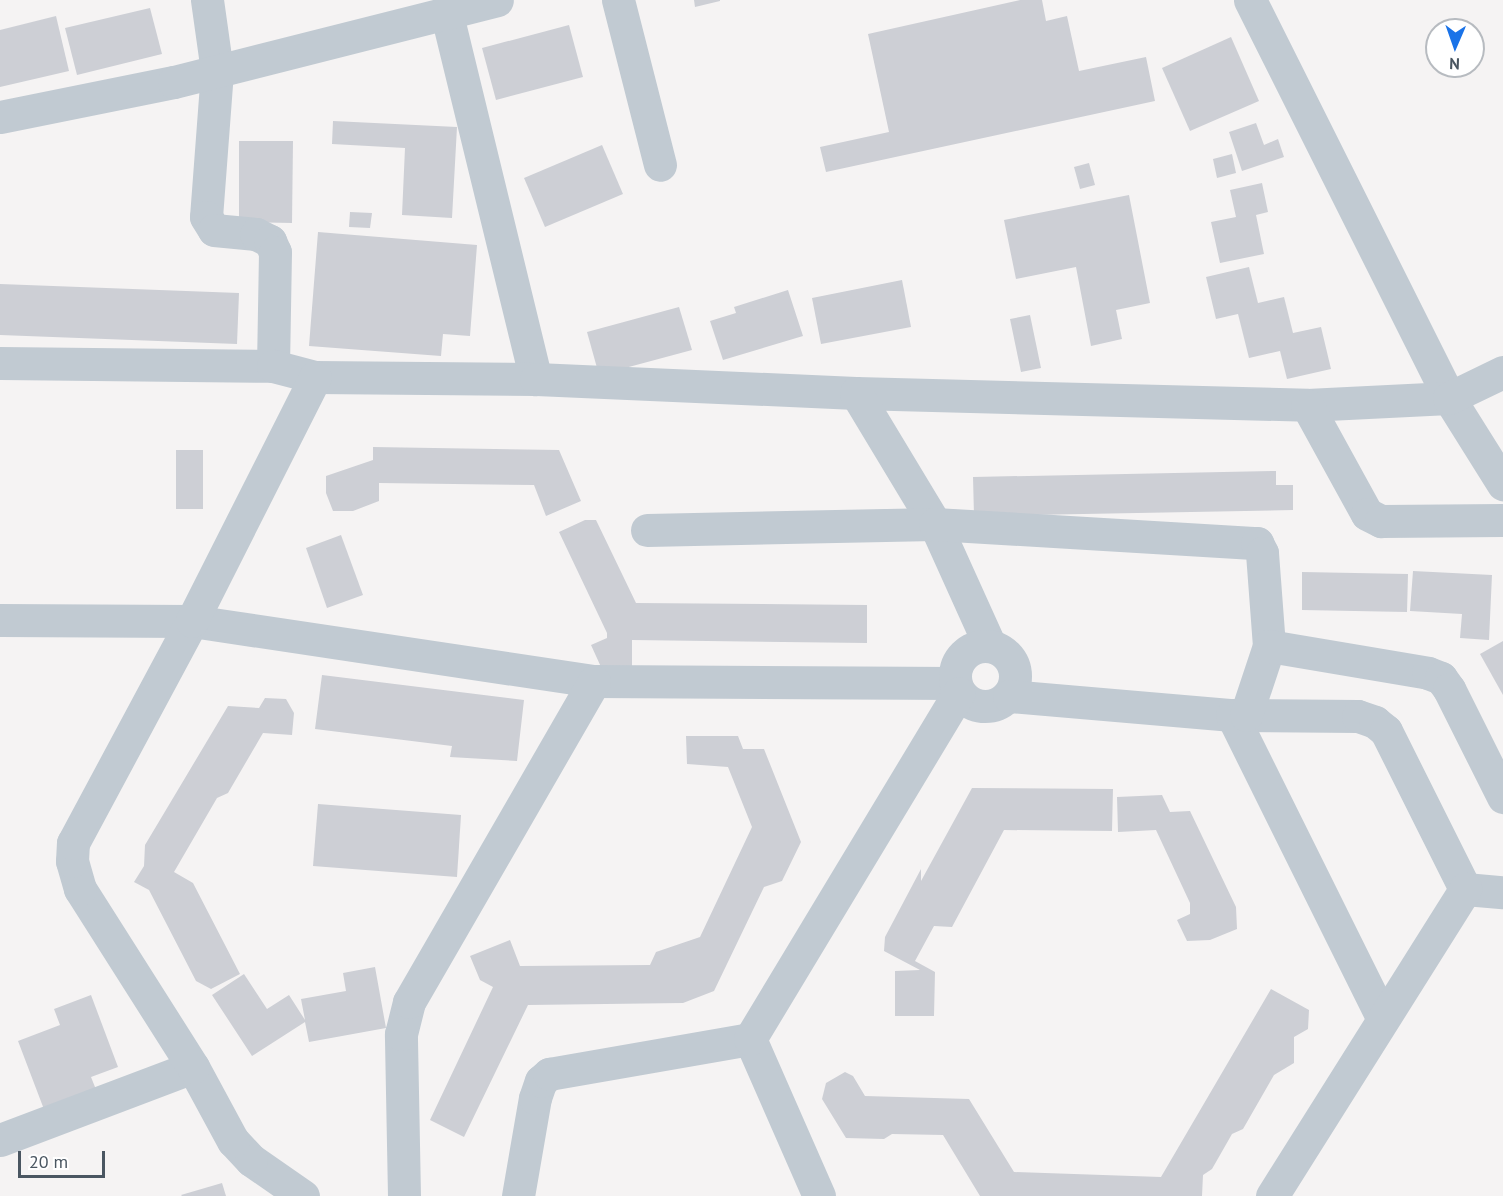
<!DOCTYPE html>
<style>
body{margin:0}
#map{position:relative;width:1503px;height:1196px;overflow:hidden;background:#f5f3f3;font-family:"PT Sans",sans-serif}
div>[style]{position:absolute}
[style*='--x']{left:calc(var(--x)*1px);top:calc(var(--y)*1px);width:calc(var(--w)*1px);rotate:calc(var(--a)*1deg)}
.building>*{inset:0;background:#cdcfd5}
.minor>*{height:33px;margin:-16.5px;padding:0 16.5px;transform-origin:16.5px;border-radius:16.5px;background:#c1cad2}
.minor>.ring{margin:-16.5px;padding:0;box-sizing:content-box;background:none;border:33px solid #c1cad2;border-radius:50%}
span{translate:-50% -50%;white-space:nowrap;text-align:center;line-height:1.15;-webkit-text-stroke:4.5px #fff;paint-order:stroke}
.north{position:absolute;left:1425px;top:18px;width:60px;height:60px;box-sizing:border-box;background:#fff;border:2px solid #b7bbc0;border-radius:50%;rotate:182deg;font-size:16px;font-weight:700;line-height:24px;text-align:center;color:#4a5661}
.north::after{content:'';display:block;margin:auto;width:21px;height:27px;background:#1a73e8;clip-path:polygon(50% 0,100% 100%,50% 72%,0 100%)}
.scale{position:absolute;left:18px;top:1151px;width:87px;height:27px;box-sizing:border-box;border:3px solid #4a5661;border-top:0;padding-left:8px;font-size:18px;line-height:21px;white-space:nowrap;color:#4a5661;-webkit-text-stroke:4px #fff;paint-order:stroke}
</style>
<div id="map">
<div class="building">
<div style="clip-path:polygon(694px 0,720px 0,720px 1px,695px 7px)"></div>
<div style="clip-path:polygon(1020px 0,1042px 0,1046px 21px,1067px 16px,1079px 71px,1146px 57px,1155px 101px,826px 172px,820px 147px,889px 132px,868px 34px)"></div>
<div style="clip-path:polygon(150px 8px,162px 54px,77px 75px,65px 28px)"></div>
<div style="clip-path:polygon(56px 16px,69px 71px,0 87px,0 30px)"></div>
<div style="clip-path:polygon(569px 25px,583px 77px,496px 100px,482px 48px)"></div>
<div style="clip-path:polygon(1231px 37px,1259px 101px,1190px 131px,1162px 68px)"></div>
<div style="clip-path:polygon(333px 121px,457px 127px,452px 218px,402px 215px,405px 148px,332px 144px)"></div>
<div style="clip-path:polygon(1256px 123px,1264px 145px,1278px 139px,1284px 157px,1242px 171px,1229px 132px)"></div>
<div style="clip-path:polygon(239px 141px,293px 141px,292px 223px,239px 222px)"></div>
<div style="clip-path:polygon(602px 145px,623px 194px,545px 227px,524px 178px)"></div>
<div style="clip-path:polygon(1232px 154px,1236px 173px,1217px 178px,1213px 159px)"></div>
<div style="clip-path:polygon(1089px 163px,1095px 185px,1080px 189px,1074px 167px)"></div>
<div style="clip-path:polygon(1262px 183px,1268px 212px,1256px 215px,1264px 254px,1220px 263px,1211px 222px,1236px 217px,1230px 190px)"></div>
<div style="clip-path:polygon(1129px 195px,1150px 303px,1116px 310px,1122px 339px,1091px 346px,1076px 267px,1016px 279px,1004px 220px)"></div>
<div style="clip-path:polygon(350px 212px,372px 213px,370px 228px,349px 227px)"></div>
<div style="clip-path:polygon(318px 232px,477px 245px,470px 336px,443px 334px,441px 356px,309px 346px)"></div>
<div style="clip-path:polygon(1249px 267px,1258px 303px,1284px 297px,1293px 333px,1321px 327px,1331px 369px,1287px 379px,1280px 351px,1249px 358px,1238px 314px,1216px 319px,1206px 277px)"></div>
<div style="clip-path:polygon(902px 280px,911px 327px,821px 344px,812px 298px)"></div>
<div style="clip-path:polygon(0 284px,239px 293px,237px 344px,0 335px)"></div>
<div style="clip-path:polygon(788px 290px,803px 336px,723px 360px,710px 321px,736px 313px,734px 307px)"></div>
<div style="clip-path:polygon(679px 307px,692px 350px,599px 375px,587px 332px)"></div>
<div style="clip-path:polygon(1030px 315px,1041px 368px,1021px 372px,1010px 319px)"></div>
<div style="clip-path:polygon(373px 447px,559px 450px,581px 501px,546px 516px,534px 485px,379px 483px,379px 501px,353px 511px,333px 511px,326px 493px,326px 476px,373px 460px)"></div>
<div style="clip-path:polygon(176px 450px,203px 450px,203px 509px,176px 509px)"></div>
<div style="clip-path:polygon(1276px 471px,1276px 485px,1293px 485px,1293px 510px,974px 516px,973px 477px)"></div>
<div style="clip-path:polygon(585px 520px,596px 520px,636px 603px,867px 605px,867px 643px,632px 640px,632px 668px,601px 667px,591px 645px,607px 638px,607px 633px,559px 532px)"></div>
<div style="clip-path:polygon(341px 535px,363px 595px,327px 608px,306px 548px)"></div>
<div style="clip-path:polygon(1413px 571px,1492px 575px,1489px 640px,1460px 638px,1462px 614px,1410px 611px)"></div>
<div style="clip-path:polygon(1302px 572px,1408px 574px,1407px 612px,1302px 610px)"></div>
<div style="clip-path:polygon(1503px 641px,1503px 695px,1480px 654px)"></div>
<div style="clip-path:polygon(322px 675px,524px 700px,517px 761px,450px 757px,452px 746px,315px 729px)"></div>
<div style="clip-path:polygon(265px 698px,286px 699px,294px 713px,292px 735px,263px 733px,228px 793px,217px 798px,174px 872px,193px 883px,240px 974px,211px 989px,196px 981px,149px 890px,134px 882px,144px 866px,145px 845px,228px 706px,259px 708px)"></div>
<div style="clip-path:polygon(686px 736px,738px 736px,743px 749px,764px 749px,801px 842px,782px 881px,764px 887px,714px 991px,683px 1003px,528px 1005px,464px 1137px,430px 1120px,493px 987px,480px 980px,470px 956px,510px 940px,520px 966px,650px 965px,656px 952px,700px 937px,752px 827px,728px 767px,687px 764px)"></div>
<div style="clip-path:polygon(972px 788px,1113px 789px,1112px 831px,1004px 830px,952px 927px,934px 926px,915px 961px,935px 972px,934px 1016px,895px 1016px,895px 971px,920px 970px,884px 951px,885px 937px,921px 869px,921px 881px)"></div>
<div style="clip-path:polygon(1162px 795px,1170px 812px,1190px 811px,1236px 907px,1237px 929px,1210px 940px,1187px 941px,1177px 920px,1190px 914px,1190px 903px,1156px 830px,1118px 832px,1117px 797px)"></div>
<div style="clip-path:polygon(318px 804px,461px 815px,457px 877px,313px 866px)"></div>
<div style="clip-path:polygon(375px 967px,386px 1028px,309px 1042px,305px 1022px,252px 1056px,212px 995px,244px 974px,267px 1009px,289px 995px,305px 1020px,301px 999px,346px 991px,343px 973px)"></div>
<div style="clip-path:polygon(1271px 989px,1309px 1010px,1308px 1029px,1294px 1037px,1294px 1063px,1274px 1075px,1243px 1129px,1232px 1134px,1212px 1169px,1203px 1175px,1202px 1196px,980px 1196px,943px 1135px,892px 1134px,884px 1139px,846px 1138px,822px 1099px,826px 1083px,845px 1072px,853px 1076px,865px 1096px,969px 1099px,1014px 1172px,1161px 1177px)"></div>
<div style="clip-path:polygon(91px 995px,118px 1067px,91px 1077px,97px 1092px,45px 1112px,18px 1041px,60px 1025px,54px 1009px)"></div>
<div style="clip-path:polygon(222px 1183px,226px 1196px,182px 1196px,181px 1195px)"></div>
</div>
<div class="minor">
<div style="--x:207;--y:0;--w:72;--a:82"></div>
<div style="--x:217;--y:71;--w:146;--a:94.3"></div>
<div style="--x:206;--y:217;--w:15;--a:58"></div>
<div style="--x:214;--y:230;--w:42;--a:5.4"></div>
<div style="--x:256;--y:234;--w:16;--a:27"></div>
<div style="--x:270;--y:241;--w:12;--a:66"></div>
<div style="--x:275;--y:252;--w:114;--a:91"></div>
<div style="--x:618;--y:0;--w:170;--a:75.7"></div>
<div style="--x:1250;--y:0;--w:445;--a:63.4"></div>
<div style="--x:1449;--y:398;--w:102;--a:57.9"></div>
<div style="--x:447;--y:15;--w:375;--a:76.3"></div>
<div style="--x:0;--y:117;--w:177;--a:-11.4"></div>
<div style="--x:174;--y:82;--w:333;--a:-14.2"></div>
<div style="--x:0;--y:363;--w:273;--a:0.6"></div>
<div style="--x:273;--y:366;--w:43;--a:14.7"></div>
<div style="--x:315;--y:377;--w:221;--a:0.5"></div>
<div style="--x:536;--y:379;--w:320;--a:2.5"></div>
<div style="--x:856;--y:393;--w:451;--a:1.5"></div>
<div style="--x:1307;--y:405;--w:142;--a:-2.8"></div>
<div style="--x:1449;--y:398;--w:60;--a:-25.7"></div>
<div style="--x:856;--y:393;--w:153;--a:58.9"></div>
<div style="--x:935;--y:524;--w:134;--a:65.7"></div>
<div style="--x:1307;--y:405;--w:124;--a:61.2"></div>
<div style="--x:1367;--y:514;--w:16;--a:27"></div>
<div style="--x:1381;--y:521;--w:122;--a:-0.5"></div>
<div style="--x:647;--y:530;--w:288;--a:-1.2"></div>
<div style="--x:935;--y:524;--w:323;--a:3.4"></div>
<div style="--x:1257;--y:543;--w:11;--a:63"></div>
<div style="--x:1262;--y:553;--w:93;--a:85.7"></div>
<div style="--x:0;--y:620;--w:192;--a:0.3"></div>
<div style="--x:192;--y:621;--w:406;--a:8.5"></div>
<div style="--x:594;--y:681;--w:361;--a:0.3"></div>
<div class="ring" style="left:955px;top:646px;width:27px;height:27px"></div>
<div style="--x:1009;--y:696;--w:224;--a:4.9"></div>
<div style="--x:1232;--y:715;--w:126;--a:0.5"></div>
<div style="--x:1358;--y:716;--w:18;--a:19"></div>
<div style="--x:1375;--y:722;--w:14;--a:39"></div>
<div style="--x:1386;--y:731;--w:177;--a:63.4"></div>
<div style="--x:1465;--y:889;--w:38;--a:5"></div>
<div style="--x:1232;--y:715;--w:337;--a:63.6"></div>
<div style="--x:1246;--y:715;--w:73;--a:-71.6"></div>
<div style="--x:1269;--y:646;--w:161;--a:9.6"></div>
<div style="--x:1428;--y:673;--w:14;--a:21"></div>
<div style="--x:1441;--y:678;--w:14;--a:54"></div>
<div style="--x:1449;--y:689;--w:121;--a:63.4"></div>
<div style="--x:0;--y:1140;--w:206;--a:-20.7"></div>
<div style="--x:303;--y:1196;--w:63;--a:-145.3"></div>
<div style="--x:251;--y:1160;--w:26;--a:-133"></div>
<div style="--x:233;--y:1141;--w:84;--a:-118.4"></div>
<div style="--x:193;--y:1067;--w:211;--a:-122.4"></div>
<div style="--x:80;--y:889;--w:29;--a:-106"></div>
<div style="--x:72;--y:861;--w:18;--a:-87"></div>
<div style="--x:73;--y:843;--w:252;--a:-61.8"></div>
<div style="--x:192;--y:621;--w:273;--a:-63.2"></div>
<div style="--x:404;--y:1196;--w:162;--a:-91.1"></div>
<div style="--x:401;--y:1034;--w:33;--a:-76"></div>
<div style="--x:409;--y:1002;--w:370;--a:-60"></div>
<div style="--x:518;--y:1196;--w:99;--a:-80.2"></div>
<div style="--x:535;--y:1098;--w:18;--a:-71"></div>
<div style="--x:541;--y:1081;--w:11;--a:-41"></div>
<div style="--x:549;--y:1074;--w:204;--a:-9.9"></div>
<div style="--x:819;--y:1196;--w:171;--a:-113.7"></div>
<div style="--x:750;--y:1039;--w:404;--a:-58.9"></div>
<div style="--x:1272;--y:1196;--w:363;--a:-57.8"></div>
</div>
<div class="north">N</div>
<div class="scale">20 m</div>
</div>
